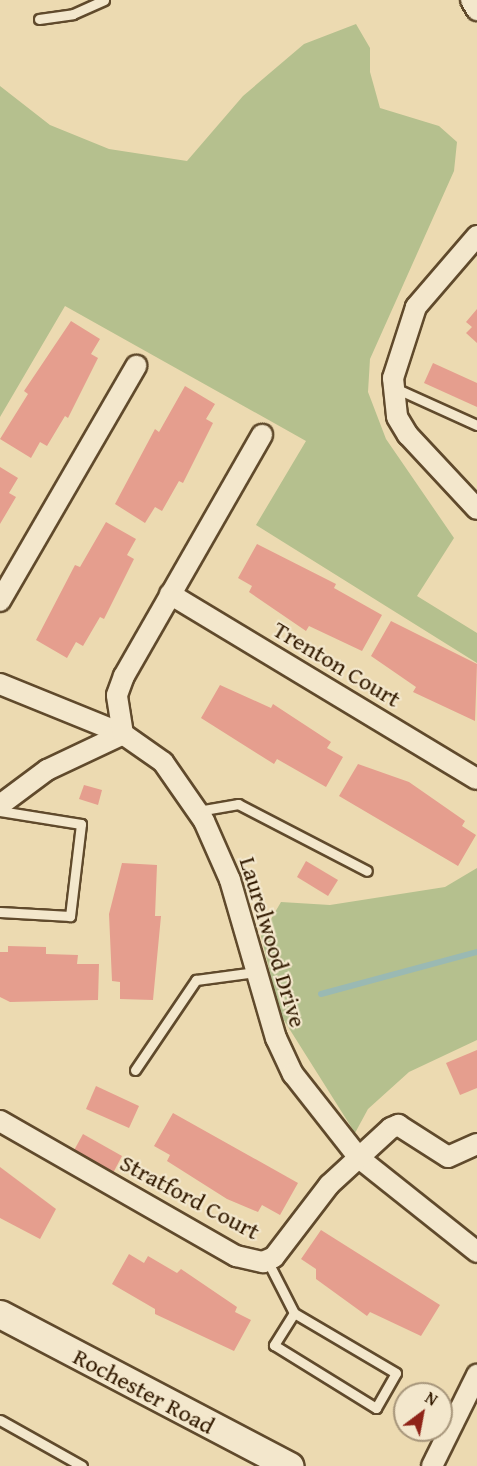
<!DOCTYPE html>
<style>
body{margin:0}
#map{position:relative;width:477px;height:1466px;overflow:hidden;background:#ecdab1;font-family:"Gentium Book Plus",serif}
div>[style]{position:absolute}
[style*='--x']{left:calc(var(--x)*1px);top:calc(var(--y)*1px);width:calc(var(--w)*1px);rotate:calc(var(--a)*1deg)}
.green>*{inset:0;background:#b5c08e}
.stream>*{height:6px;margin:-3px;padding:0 3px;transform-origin:3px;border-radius:3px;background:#9ab9b3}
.building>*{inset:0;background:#e59e8e}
.roads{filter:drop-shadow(2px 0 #604a2c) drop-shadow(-2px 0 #604a2c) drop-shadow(0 2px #604a2c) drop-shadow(0 -2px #604a2c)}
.lane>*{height:9px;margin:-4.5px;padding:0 4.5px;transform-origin:4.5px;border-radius:4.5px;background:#f3e7cc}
.street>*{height:20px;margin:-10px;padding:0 10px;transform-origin:10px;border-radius:10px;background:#f3e7cc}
.secondary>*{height:27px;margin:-13.5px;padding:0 13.5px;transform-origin:13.5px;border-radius:13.5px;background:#f3e7cc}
span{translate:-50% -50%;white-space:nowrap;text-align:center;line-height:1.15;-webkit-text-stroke:4.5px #f3e7cc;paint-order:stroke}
.street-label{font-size:24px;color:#321a00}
.north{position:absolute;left:393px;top:1382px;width:60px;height:60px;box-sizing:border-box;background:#f3e7cc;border:2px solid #a6957a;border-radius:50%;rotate:32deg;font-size:16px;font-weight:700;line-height:24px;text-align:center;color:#321a00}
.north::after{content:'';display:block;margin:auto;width:21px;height:27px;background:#8f2418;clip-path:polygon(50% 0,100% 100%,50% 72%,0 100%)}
</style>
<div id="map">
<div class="green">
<div style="clip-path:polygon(356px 24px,370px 48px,370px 72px,380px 108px,439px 126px,457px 142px,454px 171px,370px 359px,368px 392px,386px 439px,454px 538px,417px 596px,477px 633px,477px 663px,256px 525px,306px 441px,65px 306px,0 417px,0 86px,50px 125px,109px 149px,187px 161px,243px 96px,304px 44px)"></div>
<div style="clip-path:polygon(477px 868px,477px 1040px,409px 1072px,368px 1109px,355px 1133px,280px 1014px,261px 936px,281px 902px,330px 905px,445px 887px)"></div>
</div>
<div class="stream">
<div style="--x:321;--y:994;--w:162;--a:-15.1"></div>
</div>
<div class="building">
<div style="clip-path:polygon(477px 309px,477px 343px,466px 333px,472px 327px,466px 322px)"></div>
<div style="clip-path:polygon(71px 321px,100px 339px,91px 354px,98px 358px,68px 418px,65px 416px,47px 446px,40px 442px,31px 458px,0 439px,28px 394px,24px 391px)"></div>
<div style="clip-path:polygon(433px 363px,477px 383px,477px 407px,424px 383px)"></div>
<div style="clip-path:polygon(185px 386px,215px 404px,206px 419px,213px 423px,183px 483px,179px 481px,162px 511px,155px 507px,145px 523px,115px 504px,155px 429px,159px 432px)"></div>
<div style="clip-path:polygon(0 467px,18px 478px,9px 493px,16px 497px,0 524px)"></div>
<div style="clip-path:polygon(106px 522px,136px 539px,127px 555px,134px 559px,104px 619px,100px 617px,83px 646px,76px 642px,67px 658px,36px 640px,75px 565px,80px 567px)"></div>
<div style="clip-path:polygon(257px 544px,336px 584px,334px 588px,382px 615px,362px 651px,309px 626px,306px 631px,249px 592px,252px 586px,238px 578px)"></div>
<div style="clip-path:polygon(391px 621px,477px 664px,475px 721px,413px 692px,416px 687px,371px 656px)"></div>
<div style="clip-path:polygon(220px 685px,271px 708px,273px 704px,331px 742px,327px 748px,343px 757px,326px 787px,277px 759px,274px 764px,201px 718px)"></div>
<div style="clip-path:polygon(358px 764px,409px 782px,465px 821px,462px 826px,476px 835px,458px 866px,339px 796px)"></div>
<div style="clip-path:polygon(84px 785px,102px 790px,98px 805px,79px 799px)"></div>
<div style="clip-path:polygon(306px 861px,338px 880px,328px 896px,297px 877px)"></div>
<div style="clip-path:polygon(122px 863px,157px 865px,155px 916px,161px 916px,153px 1000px,120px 999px,120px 982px,112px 981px,109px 914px)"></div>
<div style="clip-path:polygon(8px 946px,46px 947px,46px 954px,78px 955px,77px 964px,99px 964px,98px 1000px,10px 1002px,0 997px,0 952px,8px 952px)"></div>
<div style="clip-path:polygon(477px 1050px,477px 1088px,460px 1095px,446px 1063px)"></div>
<div style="clip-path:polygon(96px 1086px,139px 1106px,129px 1128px,86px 1109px)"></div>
<div style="clip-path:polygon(173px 1113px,298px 1183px,280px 1215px,262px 1205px,258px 1212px,227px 1199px,167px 1161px,170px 1155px,154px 1146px)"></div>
<div style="clip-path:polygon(83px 1134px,122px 1156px,112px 1175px,72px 1154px)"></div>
<div style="clip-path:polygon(0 1167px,56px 1209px,40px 1239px,0 1218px)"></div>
<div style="clip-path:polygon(321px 1230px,440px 1305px,421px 1336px,370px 1312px,367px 1316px,316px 1279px,316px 1269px,301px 1259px)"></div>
<div style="clip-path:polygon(129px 1254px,144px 1263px,148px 1256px,177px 1273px,181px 1269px,237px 1307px,235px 1312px,251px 1320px,234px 1351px,155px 1314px,155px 1309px,112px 1284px)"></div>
</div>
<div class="roads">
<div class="lane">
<div style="--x:39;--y:19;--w:34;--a:-8"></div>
<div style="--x:73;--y:14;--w:34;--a:-24"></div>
<div style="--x:395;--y:388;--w:90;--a:24.3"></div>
<div style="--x:0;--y:811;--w:82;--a:9.1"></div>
<div style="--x:81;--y:824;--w:93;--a:96.8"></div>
<div style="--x:70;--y:916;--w:70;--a:-176.7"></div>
<div style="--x:198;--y:811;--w:41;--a:-9.9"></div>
<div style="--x:238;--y:804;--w:145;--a:27.4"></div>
<div style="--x:135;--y:1070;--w:109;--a:-55.9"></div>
<div style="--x:196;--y:980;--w:60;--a:-7.7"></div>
<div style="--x:267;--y:1260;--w:59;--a:63"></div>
<div style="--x:294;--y:1313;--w:38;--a:122"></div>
<div style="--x:274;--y:1345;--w:120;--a:31.7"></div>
<div style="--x:376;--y:1408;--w:40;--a:-60.3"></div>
<div style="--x:396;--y:1373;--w:118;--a:-149.5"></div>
<div style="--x:0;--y:1420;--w:94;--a:29.3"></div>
</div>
<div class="street">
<div style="--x:471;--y:0;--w:12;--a:59"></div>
<div style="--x:477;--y:236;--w:94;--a:130.7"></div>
<div style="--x:416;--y:307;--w:75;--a:107.9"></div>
<div style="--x:393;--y:378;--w:39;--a:84"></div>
<div style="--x:397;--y:417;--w:21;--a:59"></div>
<div style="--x:408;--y:435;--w:101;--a:47"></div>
<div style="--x:170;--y:594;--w:358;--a:31.1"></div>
<div style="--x:0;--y:601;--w:272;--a:-59.9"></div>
<div style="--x:0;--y:684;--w:133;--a:22.1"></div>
<div style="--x:123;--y:734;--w:49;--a:35"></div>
<div style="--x:163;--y:762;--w:72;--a:55.2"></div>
<div style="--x:204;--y:821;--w:64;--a:66.2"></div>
<div style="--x:230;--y:880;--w:165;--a:73.8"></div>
<div style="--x:276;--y:1038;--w:40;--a:65"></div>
<div style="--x:293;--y:1074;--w:107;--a:51.8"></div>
<div style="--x:359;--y:1158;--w:151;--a:38.5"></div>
<div style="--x:0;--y:805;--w:59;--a:-36.7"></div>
<div style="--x:47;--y:770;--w:84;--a:-25.3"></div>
<div style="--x:123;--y:734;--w:39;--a:-99"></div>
<div style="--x:117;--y:695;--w:20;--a:-70"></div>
<div style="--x:124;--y:676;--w:278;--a:-60.2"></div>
<div style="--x:0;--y:1121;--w:272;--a:29.8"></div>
<div style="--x:236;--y:1256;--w:28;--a:13"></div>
<div style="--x:263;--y:1262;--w:12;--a:-24"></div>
<div style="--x:274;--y:1257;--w:91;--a:-52.6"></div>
<div style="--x:329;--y:1185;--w:84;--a:-42.6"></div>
<div style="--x:391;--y:1128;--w:8;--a:-23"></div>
<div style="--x:398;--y:1125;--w:59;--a:32.6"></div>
<div style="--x:448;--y:1157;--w:32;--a:-24"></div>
<div style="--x:432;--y:1466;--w:102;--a:-63.7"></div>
</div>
<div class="secondary">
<div style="--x:0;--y:1314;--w:327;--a:27.7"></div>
</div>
</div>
<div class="street-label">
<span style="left:337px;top:664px;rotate:31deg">Trenton Court</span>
<span style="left:273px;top:942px;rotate:73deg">Laurelwood Drive</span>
<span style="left:190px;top:1197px;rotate:28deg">Stratford Court</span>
<span style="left:144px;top:1391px;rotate:28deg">Rochester Road</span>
</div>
<div class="north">N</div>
</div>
